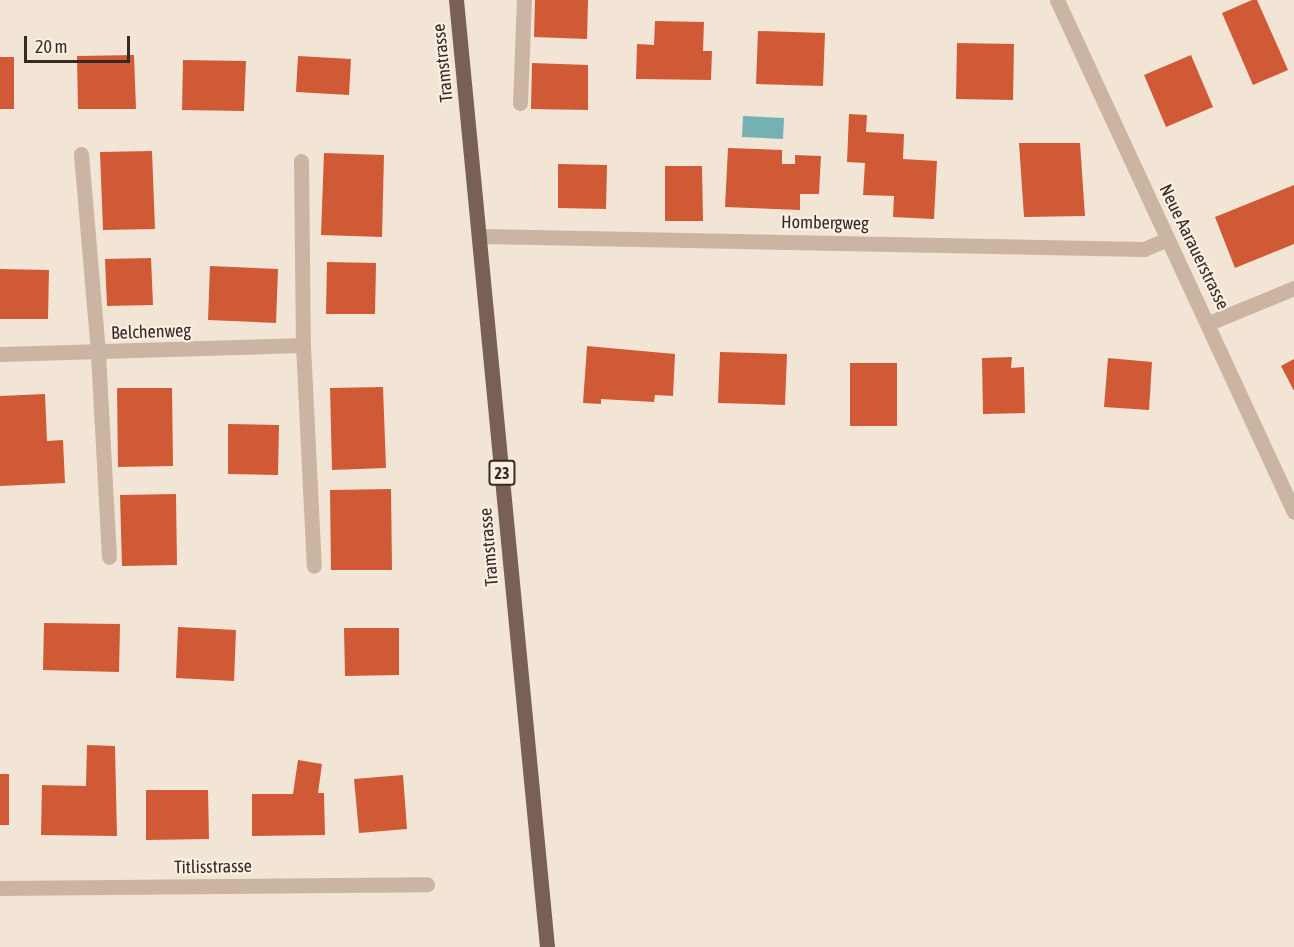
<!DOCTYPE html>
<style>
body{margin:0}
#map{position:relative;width:1294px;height:947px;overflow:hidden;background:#f3e5d6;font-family:"Asap Condensed",sans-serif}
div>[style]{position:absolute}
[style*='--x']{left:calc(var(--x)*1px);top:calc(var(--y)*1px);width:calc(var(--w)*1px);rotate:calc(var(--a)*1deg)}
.water>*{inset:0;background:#73b1b2}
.building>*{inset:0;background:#d15a36}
.lane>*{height:15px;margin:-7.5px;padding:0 7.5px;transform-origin:7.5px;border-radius:7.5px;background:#ccb4a2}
.street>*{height:15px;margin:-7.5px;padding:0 7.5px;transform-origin:7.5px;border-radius:7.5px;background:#ccb4a2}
.primary>*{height:15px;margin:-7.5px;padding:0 7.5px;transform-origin:7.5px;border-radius:7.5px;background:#796054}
span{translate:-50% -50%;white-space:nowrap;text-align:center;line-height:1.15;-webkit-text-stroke:4.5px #fbefe3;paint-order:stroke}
.shield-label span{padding:2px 4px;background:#fbefe3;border:2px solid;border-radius:4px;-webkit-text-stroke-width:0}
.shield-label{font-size:16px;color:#362a25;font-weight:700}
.street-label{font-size:18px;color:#362a25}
.scale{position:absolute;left:24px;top:36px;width:106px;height:27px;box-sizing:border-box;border:3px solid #362a25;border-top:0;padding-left:8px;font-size:18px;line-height:21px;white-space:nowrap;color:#362a25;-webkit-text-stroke:4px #fbefe3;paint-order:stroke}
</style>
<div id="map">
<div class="water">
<div style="clip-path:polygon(743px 116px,784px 118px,783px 139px,742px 137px)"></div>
</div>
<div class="building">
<div style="clip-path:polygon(535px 0,588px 0,587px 39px,534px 37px)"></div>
<div style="clip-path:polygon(1252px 0,1257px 0,1288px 70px,1253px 85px,1222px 13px)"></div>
<div style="clip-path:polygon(655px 21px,704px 22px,703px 51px,712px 51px,711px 80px,636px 79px,637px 44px,654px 45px)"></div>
<div style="clip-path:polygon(758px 31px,825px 33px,823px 86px,756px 84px)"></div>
<div style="clip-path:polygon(957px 43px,1014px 44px,1013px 100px,956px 99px)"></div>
<div style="clip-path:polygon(134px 55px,136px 109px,78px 109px,77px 56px)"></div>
<div style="clip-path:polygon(1191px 55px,1213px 107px,1166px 127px,1144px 75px)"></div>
<div style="clip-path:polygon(298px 56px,351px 59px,349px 95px,296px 92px)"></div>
<div style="clip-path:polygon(0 57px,14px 57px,14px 109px,0 109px)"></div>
<div style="clip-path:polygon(183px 60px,246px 61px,244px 111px,182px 110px)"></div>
<div style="clip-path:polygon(532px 63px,588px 65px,588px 110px,531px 109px)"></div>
<div style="clip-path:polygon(849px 114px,867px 115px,866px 132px,904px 134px,903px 159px,937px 161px,934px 219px,893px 217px,894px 196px,863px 195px,865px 163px,847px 162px)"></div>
<div style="clip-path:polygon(1019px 143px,1080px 143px,1085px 216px,1024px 217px)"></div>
<div style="clip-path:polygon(728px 148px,782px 150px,782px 164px,795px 164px,795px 155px,821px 156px,819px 194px,800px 194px,800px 210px,725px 207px)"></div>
<div style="clip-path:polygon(152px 151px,155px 229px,103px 230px,100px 152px)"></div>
<div style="clip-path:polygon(324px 153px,384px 155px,382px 237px,321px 235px)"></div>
<div style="clip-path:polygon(558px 164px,607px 165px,606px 209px,558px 208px)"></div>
<div style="clip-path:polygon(665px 166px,702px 166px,703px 221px,665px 221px)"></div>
<div style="clip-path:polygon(1294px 185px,1294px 244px,1235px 268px,1215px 217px)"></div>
<div style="clip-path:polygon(151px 258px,153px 305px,107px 306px,105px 259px)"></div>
<div style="clip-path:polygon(327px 262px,376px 263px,375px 314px,326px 314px)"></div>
<div style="clip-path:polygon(210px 266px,278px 269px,276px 323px,208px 320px)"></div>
<div style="clip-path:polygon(0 269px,49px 270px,48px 319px,0 319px)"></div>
<div style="clip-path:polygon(587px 346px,675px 354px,673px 396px,655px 395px,654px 402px,601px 399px,601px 404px,583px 403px)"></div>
<div style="clip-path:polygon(720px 352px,787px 354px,785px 405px,718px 403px)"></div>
<div style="clip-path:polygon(1012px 357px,1011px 368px,1024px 367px,1025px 413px,983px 414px,982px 358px)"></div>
<div style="clip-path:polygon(1108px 358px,1152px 362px,1149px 410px,1104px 407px)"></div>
<div style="clip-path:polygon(1294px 359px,1294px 391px,1281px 366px)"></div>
<div style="clip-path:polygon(850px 363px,897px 363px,897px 426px,850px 426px)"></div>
<div style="clip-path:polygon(383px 387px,386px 468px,332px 470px,330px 388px)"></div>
<div style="clip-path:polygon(117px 388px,172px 388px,173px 466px,118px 467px)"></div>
<div style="clip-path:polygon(45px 394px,47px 441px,63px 440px,65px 483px,0 486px,0 396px)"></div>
<div style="clip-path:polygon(228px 424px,279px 425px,278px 475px,228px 474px)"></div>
<div style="clip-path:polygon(391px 489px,392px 570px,331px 570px,330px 490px)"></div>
<div style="clip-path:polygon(176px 494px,177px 565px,122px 566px,120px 495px)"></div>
<div style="clip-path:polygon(44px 623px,120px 624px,119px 672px,43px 670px)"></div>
<div style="clip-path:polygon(178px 627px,236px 630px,234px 681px,176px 678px)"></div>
<div style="clip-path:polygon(344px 628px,399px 628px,399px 675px,345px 676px)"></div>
<div style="clip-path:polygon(87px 745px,115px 746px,117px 836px,41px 835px,42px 785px,86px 786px)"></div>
<div style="clip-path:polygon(298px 760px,322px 764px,318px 793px,324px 793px,325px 835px,252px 836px,252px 794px,293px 794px)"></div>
<div style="clip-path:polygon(0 774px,9px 774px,9px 825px,0 825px)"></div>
<div style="clip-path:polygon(403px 775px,407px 829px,359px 833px,354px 779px)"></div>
<div style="clip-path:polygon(146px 790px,208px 790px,209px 839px,146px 840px)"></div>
</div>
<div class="lane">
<div style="--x:520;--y:103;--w:103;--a:-87.8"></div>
<div style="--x:81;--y:154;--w:201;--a:85.1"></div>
<div style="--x:98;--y:354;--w:203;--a:86.9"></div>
<div style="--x:301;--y:161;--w:184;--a:89.4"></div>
<div style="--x:303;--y:345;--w:221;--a:87.2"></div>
</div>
<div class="street">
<div style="--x:1057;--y:0;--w:564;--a:65.16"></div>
<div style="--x:481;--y:236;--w:663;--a:1.12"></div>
<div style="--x:1144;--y:249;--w:25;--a:-23"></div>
<div style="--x:1209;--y:323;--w:92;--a:-22.4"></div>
<div style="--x:0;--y:354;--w:303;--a:-1.7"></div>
<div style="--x:0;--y:888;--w:427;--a:-0.5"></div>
</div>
<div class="primary">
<div style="--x:456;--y:0;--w:951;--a:84.51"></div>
</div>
<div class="shield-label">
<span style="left:502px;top:473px">23</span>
</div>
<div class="street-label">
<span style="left:443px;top:63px;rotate:-96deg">Tramstrasse</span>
<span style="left:825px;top:223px;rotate:1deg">Hombergweg</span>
<span style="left:1194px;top:247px;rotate:64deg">Neue Aarauerstrasse</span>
<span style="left:151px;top:332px;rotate:-2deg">Belchenweg</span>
<span style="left:489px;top:547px;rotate:-95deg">Tramstrasse</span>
<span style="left:213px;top:867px;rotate:-1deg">Titlisstrasse</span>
</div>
<div class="scale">20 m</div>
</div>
